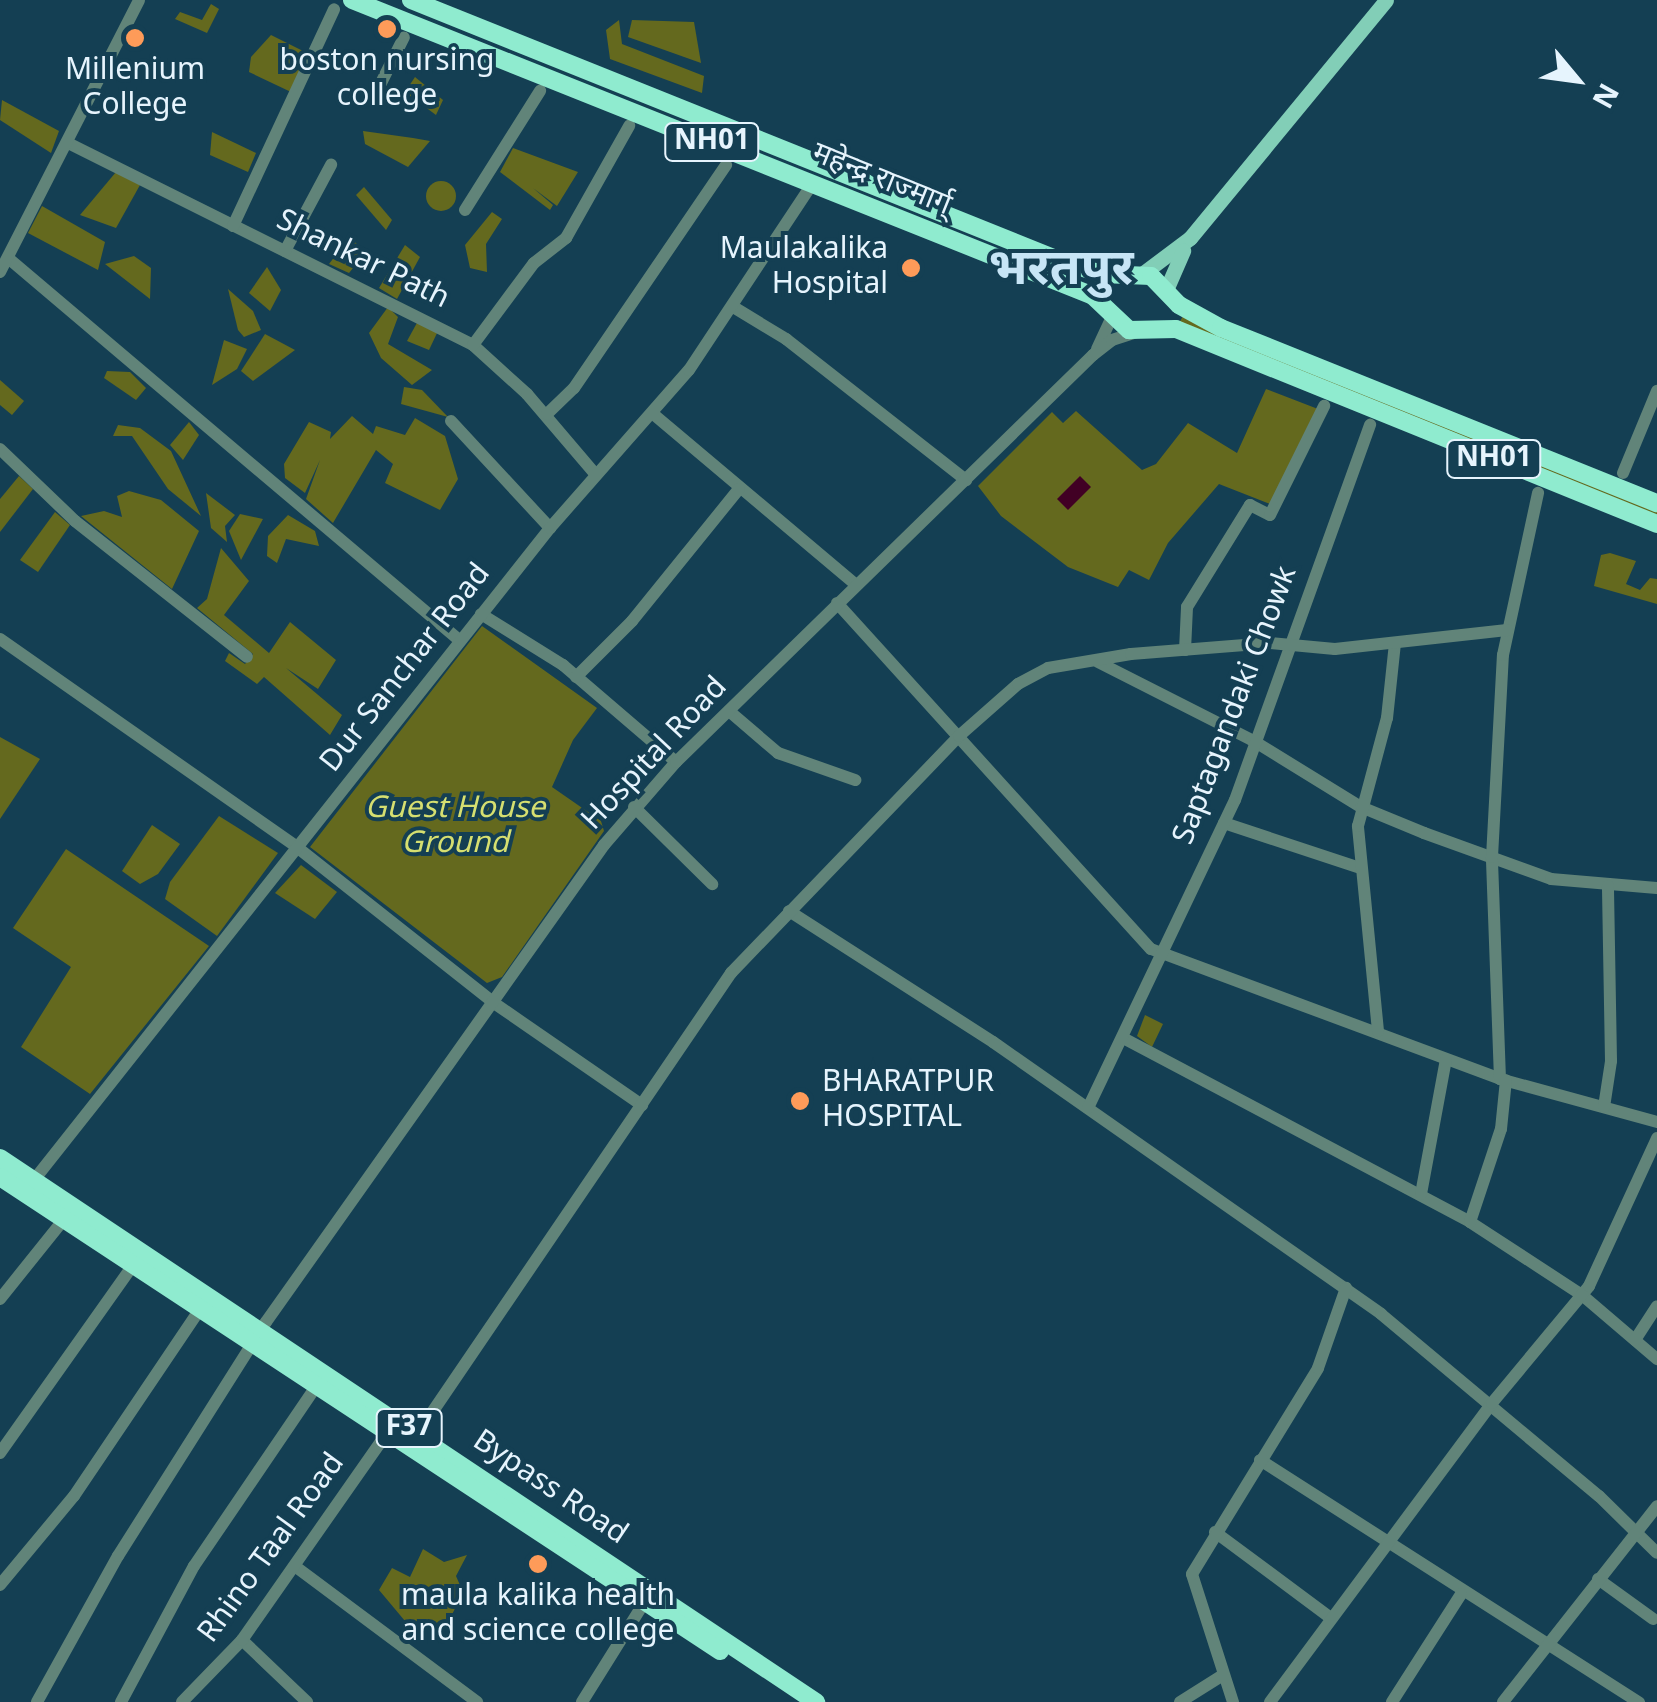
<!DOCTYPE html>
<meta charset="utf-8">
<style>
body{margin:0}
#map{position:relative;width:1657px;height:1702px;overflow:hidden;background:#143f53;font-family:Georgia,"Noto Sans Devanagari",serif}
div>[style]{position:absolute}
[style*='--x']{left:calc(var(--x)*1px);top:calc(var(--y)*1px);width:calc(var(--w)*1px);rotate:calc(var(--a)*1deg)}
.green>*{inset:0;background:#64691e}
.round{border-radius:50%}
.water>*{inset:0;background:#410024}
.minor>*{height:12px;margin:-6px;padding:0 6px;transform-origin:6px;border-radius:6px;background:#618479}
.major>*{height:15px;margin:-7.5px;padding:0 7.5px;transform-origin:7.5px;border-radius:7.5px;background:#82ceb7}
.highway>*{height:18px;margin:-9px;padding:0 9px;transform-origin:9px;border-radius:9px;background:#8febcf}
.dots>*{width:28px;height:28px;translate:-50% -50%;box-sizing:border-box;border:5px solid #143f53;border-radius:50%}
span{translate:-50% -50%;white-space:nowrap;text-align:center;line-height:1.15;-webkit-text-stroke:8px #143f53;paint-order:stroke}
.shield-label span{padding:2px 8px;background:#143f53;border:2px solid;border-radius:8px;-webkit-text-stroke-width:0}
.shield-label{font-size:28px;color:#e6f4fd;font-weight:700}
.poi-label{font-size:30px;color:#e6f4fd}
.right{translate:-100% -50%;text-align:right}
.left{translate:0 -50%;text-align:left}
.street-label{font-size:30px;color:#e6f4fd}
.park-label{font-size:30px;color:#d6df70;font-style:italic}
.town-label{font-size:50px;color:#c7e5f6;font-weight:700}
.north{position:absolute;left:1527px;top:30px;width:100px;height:100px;-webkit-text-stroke:8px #143f53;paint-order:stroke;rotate:119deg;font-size:28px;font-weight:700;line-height:40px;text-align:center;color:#e6f4fd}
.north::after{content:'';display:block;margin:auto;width:35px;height:45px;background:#e6f4fd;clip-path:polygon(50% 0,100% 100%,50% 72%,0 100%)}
</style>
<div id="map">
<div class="green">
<div style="clip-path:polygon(211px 4px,219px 9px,207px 33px,175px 19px,180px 12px,202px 20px)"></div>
<div style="clip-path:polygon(619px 20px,622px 44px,704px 76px,702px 93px,610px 59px,606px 30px)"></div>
<div style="clip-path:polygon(632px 20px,694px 22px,701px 63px,628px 37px)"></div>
<div style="clip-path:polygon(271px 35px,307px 53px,291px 92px,249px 72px,251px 57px)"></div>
<div style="clip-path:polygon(415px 77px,443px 100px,436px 115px,405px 92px)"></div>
<div style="clip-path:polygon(2px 100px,59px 131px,51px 153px,0 120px)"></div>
<div style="clip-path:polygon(363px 131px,413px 138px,430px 141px,408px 167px,365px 144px)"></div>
<div style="clip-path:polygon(212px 132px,256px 153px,248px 172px,210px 155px)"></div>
<div style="clip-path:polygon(513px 148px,578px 172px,557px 206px,533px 188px,553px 205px,550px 210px,500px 172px)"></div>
<div style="clip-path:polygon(116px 172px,140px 185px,116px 228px,80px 215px)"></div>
<div class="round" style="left:426px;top:181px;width:30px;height:30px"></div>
<div style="clip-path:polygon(364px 187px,392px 220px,386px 230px,356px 195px)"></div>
<div style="clip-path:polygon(42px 206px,105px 242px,98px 270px,28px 233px)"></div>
<div style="clip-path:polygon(492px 212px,502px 219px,486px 244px,487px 272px,470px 268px,465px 245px)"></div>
<div style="clip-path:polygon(349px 238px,367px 251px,349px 273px,329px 264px)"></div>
<div style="clip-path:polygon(405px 245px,420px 257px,397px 299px,379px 288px)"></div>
<div style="clip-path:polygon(134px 256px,151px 268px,150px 299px,105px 264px)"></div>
<div style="clip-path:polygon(267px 267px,281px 290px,270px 311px,249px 293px)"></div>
<div style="clip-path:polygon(228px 289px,253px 311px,261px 330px,244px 337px,238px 330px)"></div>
<div style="clip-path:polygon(388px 307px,398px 317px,388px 344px,432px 370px,412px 385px,381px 358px,369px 333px)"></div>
<div style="clip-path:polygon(1183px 316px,1657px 509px,1657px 515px,1179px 323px)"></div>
<div style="clip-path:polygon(418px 321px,438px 331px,429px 350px,407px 341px)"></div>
<div style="clip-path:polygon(265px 334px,295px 350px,253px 381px,241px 371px)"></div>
<div style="clip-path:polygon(224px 340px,247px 349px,237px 369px,212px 385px)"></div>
<div style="clip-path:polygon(107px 371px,130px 372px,146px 388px,136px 400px,104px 378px)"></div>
<div style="clip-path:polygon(0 380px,24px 401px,12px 415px,0 405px)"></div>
<div style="clip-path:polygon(404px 387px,422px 390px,448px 417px,401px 404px)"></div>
<div style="clip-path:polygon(1266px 389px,1318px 409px,1270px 504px,1219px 484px,1168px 543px,1149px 580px,1129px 570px,1118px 587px,1068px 567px,1001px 516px,978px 486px,1052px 412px,1063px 423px,1076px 411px,1142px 470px,1156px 464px,1188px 423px,1237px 453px)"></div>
<div style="clip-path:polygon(352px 416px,373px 434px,376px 426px,405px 435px,415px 418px,445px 436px,458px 479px,440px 510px,385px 483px,393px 464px,376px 450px,333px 523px,306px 499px,320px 460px,305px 493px,285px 478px,284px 464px,309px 422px,331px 432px,330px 439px)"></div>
<div style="clip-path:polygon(189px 422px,199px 435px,183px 460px,170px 445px)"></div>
<div style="clip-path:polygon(118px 425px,140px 428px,171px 451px,201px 516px,168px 489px,132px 436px,113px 436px)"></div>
<div style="clip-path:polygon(19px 476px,33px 489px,0 532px,0 499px)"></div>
<div style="clip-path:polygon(129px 491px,161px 500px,199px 531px,172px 589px,81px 516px,104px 511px,122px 517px,117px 496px)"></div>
<div style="clip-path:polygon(206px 493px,235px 515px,225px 526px,227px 542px,211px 528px)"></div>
<div style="clip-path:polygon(55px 512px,70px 525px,38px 572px,20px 560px)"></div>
<div style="clip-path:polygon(240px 514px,263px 519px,241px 560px,229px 531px)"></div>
<div style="clip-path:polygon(288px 515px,315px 531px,319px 546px,286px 539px,277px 563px,267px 556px,268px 536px)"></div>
<div style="clip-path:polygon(221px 548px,249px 581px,224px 615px,269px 653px,290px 622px,336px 660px,318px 689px,286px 668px,342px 715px,330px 735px,264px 677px,257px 684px,225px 661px,229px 653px,245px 664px,253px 654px,197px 608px,207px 599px)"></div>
<div style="clip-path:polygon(1610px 553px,1636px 561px,1626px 584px,1640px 590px,1650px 578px,1657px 579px,1657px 604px,1594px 586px,1601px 555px)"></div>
<div style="clip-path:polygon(482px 626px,597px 708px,573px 740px,552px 787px,601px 821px,604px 831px,502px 977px,487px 983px,310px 847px)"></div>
<div style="clip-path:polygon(0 737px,40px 759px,0 819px)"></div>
<div style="clip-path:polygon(219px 816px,278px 853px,217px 936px,165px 899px,170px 882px)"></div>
<div style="clip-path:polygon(152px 825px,180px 844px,158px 874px,140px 884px,122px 871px)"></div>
<div style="clip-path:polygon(66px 849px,209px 946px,90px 1094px,21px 1047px,71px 967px,13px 928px)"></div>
<div style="clip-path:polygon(301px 865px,337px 892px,315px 919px,275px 893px)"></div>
<div style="clip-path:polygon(1145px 1015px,1163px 1024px,1152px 1047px,1137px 1036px)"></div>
<div style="clip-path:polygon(423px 1549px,444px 1562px,467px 1555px,456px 1576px,463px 1592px,445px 1629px,410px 1627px,379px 1590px,392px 1568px,410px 1577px)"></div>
</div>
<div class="water">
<div style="clip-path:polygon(1080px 476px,1091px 487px,1068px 510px,1057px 499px)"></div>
</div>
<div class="minor">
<div style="--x:381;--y:83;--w:51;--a:-63.4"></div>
<div style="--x:68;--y:143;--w:453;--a:26.5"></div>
<div style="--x:473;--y:345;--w:73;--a:42.2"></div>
<div style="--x:527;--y:394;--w:106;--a:49.6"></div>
<div style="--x:465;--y:210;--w:141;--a:-57.8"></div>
<div style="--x:233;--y:226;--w:239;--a:-65"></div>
<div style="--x:285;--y:251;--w:98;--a:-61.9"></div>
<div style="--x:8;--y:258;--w:591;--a:40.26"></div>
<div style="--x:0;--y:272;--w:305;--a:-62.9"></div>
<div style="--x:735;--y:308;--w:60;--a:31.3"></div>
<div style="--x:786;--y:339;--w:229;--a:38.1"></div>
<div style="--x:473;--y:345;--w:102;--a:-53.4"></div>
<div style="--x:534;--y:263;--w:41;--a:-38"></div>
<div style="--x:566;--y:238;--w:129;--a:-60.6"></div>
<div style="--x:1097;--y:349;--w:38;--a:-65"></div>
<div style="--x:652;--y:413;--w:267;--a:40.1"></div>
<div style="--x:547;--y:414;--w:37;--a:-44"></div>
<div style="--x:574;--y:388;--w:270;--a:-55.7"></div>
<div style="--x:451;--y:421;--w:146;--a:47.2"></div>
<div style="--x:0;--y:449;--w:104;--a:43.8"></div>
<div style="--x:75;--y:521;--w:219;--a:38.3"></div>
<div style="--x:1623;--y:473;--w:89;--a:-67.5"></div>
<div style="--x:837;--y:603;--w:467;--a:47.8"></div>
<div style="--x:1151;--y:949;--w:372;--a:20.4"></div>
<div style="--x:1500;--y:1079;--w:163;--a:15.3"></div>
<div style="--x:481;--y:614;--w:97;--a:31.9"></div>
<div style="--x:563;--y:665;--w:149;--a:40.6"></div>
<div style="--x:0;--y:639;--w:364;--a:35"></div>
<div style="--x:298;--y:848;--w:250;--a:38.3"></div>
<div style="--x:494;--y:1003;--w:180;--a:34.6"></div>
<div style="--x:1185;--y:650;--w:43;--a:-87.3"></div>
<div style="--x:1187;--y:607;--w:120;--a:-58.3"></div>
<div style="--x:1250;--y:505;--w:22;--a:27"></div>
<div style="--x:1270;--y:515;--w:122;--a:-63.6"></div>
<div style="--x:1098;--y:662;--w:173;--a:26.9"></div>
<div style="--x:1252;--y:740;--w:128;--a:31.6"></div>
<div style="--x:1361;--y:807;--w:68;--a:22.4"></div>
<div style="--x:1424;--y:833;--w:135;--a:19.9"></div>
<div style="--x:1551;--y:879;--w:106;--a:4.9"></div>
<div style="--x:576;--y:677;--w:79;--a:-45"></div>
<div style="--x:632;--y:621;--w:170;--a:-51"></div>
<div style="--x:729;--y:711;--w:65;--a:40.6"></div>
<div style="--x:778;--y:753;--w:82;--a:19.3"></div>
<div style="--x:634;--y:807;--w:110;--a:44.6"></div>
<div style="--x:1224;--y:823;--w:143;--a:18.3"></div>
<div style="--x:789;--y:911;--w:242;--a:32.7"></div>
<div style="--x:993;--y:1042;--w:474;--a:35"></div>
<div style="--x:1381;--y:1314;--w:284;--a:39.9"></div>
<div style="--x:1599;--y:1496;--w:81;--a:44.5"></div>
<div style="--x:1378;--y:1031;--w:206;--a:-95.6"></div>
<div style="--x:1358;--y:826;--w:112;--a:-75"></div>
<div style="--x:1387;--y:718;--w:75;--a:-83.9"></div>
<div style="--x:1125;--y:1039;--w:391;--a:27.9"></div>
<div style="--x:1470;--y:1222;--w:134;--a:33.1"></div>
<div style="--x:1582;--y:1295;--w:99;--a:40.5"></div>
<div style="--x:1500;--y:1079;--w:222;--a:-92.1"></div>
<div style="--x:1492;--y:857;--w:202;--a:-86.9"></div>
<div style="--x:1503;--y:655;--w:166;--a:-77.8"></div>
<div style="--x:1604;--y:1107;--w:47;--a:-81.3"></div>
<div style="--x:1611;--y:1061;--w:175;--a:-91"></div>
<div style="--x:1088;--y:1108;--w:341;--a:-64.5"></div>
<div style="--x:1235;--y:800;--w:399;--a:-70.2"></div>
<div style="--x:34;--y:1180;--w:831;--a:-51.64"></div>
<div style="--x:550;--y:528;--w:210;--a:-48.7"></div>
<div style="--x:689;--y:370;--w:224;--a:-56.5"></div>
<div style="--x:1421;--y:1194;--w:137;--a:-79.5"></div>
<div style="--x:1470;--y:1222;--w:98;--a:-71.6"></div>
<div style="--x:1501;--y:1129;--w:49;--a:-84.2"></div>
<div style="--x:0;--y:1299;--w:102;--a:-51.3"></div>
<div style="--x:1635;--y:1340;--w:40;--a:-57.1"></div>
<div style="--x:414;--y:1439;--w:564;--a:-55.77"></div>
<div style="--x:731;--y:973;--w:329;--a:-46.1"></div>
<div style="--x:959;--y:736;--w:79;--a:-41.4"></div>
<div style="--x:1018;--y:684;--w:34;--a:-28"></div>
<div style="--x:1048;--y:668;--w:84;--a:-9.6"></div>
<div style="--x:1131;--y:654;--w:139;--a:-4.5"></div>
<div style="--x:1270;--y:643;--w:65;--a:5.3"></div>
<div style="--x:1335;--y:649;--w:173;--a:-6.3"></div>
<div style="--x:0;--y:1453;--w:230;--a:-54.7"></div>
<div style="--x:1260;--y:1460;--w:450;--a:32.6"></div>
<div style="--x:1215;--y:1532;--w:144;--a:36.6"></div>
<div style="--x:296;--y:1567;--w:226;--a:36.7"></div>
<div style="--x:1598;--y:1579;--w:68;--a:36"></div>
<div style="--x:0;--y:1585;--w:116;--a:-50.3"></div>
<div style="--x:74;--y:1496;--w:225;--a:-56"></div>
<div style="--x:242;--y:1640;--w:90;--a:43.6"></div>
<div style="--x:37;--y:1702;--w:167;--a:-61"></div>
<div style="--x:118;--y:1556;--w:277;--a:-57.7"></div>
<div style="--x:266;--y:1322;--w:585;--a:-54.68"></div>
<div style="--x:604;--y:845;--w:110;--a:-49.1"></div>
<div style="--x:676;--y:762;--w:583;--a:-44.3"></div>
<div style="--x:1093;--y:355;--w:24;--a:-38"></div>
<div style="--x:1112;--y:340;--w:26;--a:-18"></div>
<div style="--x:121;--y:1702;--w:154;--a:-61.8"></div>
<div style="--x:194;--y:1566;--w:226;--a:-55.8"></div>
<div style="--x:182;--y:1702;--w:86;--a:-45.9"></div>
<div style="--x:242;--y:1640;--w:261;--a:-55"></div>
<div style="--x:582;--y:1702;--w:119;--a:-58"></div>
<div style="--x:1180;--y:1702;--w:51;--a:-32.1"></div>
<div style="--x:1233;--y:1702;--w:134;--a:-107.8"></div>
<div style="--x:1192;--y:1574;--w:241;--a:-58.5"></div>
<div style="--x:1318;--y:1368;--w:85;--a:-70.7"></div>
<div style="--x:1270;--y:1702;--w:372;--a:-53.4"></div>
<div style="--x:1492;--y:1403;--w:152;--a:-50.3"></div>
<div style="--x:1589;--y:1286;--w:163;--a:-65.3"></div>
<div style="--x:1392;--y:1702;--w:128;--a:-57.4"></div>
<div style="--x:1503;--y:1702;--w:249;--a:-51.8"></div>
</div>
<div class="major">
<div style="--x:1142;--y:274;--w:60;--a:-36.9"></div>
<div style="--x:1190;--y:238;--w:308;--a:-50.5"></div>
<div style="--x:1166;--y:290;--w:43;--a:-66.4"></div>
</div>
<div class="highway">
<div style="--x:352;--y:0;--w:798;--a:21.77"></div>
<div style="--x:1093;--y:296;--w:50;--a:43.4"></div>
<div style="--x:1129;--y:330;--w:47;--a:-1.2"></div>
<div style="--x:1176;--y:329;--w:519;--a:22.07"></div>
<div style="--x:411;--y:0;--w:700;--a:21.88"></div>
<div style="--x:1061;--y:261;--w:43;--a:17.6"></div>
<div style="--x:1102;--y:274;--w:49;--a:2.3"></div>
<div style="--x:1151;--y:276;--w:40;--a:46"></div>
<div style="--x:1179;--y:305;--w:48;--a:28.7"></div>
<div style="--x:1221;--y:328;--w:470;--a:21.9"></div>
<div style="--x:0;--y:1158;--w:981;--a:33.69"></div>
<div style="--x:0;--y:1177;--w:862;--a:33.36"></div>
</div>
<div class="dots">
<div style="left:387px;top:29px;background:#fe9b59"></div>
<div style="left:135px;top:38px;background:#fe9b59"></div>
<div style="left:911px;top:268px;background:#fe9b59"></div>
<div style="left:800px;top:1101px;background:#fe9b59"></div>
<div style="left:538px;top:1564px;background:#fe9b59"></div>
</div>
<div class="shield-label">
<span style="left:712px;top:142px">NH01</span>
<span style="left:1494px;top:459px">NH01</span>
<span style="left:409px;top:1428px">F37</span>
</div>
<div class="poi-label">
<span style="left:387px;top:80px">boston nursing<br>college</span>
<span style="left:135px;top:89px">Millenium<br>College</span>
<span class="right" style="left:888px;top:268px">Maulakalika<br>Hospital</span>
<span class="left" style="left:822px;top:1101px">BHARATPUR<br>HOSPITAL</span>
<span style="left:538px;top:1615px">maula kalika health<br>and science college</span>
</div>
<div class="street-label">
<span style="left:881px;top:181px;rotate:22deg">महेन्द्र राज्मार्ग्</span>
<span style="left:362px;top:261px;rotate:26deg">Shankar Path</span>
<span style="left:407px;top:669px;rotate:-52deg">Dur Sanchar Road</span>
<span style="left:1237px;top:706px;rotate:-69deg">Saptagandaki Chowk</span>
<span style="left:656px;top:755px;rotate:-47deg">Hospital Road</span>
<span style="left:549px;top:1489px;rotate:34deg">Bypass Road</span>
<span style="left:273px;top:1549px;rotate:-54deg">Rhino Taal Road</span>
</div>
<div class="park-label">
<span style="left:455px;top:827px">Guest House<br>Ground</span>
</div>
<div class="town-label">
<span style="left:1061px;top:272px">भरतपुर</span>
</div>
<div class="north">N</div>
</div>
